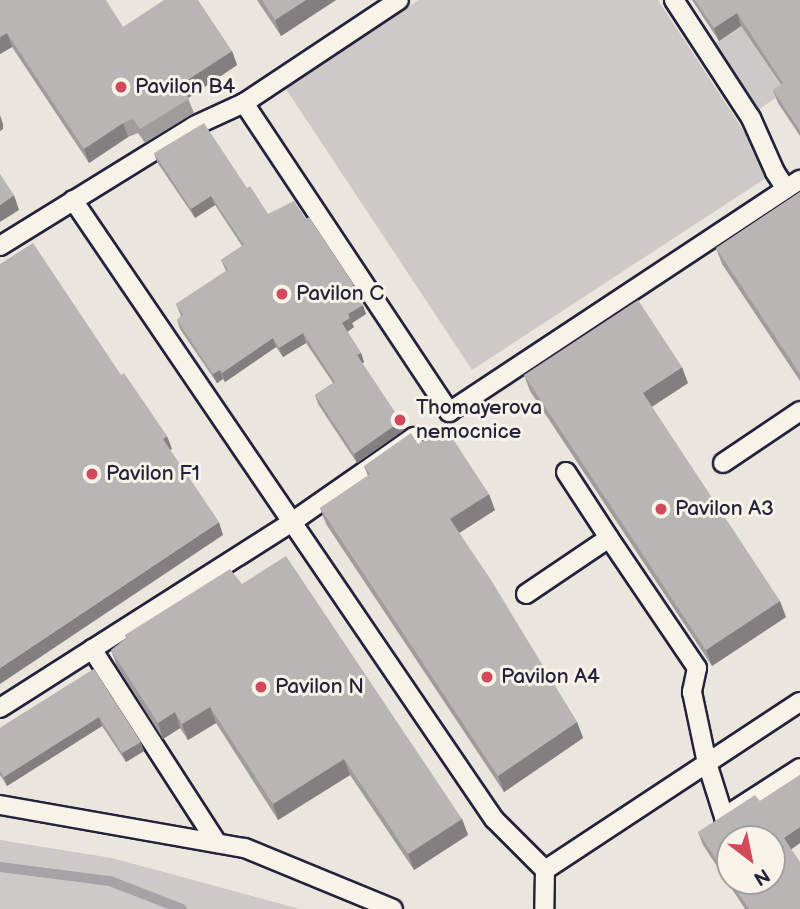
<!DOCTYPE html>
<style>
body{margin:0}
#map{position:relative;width:800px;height:909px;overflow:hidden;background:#eae6de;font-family:"Balsamiq Sans",sans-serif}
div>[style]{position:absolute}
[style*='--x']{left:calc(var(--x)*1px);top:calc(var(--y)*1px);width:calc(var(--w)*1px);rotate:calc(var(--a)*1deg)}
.green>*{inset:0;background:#cdc9c6}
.stream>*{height:10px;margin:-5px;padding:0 5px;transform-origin:5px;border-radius:5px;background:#a6a3a6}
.roads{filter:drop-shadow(2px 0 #22223b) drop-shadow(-2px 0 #22223b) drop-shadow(0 2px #22223b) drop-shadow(0 -2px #22223b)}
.service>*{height:18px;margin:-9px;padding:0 9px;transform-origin:9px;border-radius:9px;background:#f7f3e8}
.wall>*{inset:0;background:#9e9d9c}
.shaded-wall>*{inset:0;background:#817f7f}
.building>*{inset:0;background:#b8b6b5}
.dots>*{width:19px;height:19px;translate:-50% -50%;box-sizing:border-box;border:4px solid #f7f3e8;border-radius:50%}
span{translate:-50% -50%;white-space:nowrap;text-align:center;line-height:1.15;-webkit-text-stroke:6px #f7f3e8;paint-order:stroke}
.poi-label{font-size:21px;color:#22223b}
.left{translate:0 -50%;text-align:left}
.north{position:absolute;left:716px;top:825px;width:70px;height:70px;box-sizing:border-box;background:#f7f3e8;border:2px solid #a29fa3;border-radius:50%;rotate:148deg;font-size:19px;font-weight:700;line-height:28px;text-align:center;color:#22223b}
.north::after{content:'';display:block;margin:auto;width:24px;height:32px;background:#d1495b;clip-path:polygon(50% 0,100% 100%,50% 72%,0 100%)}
</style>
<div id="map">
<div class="green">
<div style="clip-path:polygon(419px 0,658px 0,772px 174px,472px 370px,286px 89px)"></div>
<div style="clip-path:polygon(741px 26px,785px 92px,759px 109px,715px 43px)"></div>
<div style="clip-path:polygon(0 840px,112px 858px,300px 909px,0 909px)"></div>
</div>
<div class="stream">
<div style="--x:0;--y:867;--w:111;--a:7.3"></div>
<div style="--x:110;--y:881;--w:77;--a:21.3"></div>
</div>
<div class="roads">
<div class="service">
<div style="--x:674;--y:0;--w:141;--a:56.9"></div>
<div style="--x:751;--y:118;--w:59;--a:66"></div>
<div style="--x:775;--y:172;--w:20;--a:57"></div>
<div style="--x:244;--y:103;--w:371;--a:56.4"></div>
<div style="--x:449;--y:412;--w:421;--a:-33.5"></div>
<div style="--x:73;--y:200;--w:749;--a:55.78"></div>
<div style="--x:494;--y:819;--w:72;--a:45"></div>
<div style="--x:545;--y:870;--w:39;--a:91"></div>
<div style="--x:0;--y:246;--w:228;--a:-31.7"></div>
<div style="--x:194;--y:126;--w:55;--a:-24.7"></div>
<div style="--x:244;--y:103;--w:186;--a:-33.6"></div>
<div style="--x:723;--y:463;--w:93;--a:-34"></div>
<div style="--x:566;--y:472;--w:79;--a:56.9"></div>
<div style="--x:526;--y:594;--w:100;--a:-34"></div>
<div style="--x:609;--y:538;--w:157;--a:55.9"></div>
<div style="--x:697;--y:668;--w:25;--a:102"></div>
<div style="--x:692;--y:692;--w:73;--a:78.1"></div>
<div style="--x:707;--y:763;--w:57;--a:72.5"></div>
<div style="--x:724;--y:817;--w:90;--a:-32.8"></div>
<div style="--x:92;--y:649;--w:231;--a:57.2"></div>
<div style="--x:0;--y:708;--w:346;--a:-32.5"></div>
<div style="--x:292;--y:522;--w:149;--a:-34.9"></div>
<div style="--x:0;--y:805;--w:249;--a:10"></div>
<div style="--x:245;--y:848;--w:160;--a:22.4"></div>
<div style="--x:545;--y:870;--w:305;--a:-33.4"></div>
</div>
</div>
<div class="wall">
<div style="clip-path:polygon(0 0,232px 51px,237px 65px,188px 98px,194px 113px,145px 143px,138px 133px,128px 137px,89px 163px,12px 47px,0 54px)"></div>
<div style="clip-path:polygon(257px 0,336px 0,281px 36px)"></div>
<div style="clip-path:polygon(692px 0,800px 0,800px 136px,778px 103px,773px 90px,781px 85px,741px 26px,719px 41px)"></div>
<div style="clip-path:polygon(154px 153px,247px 188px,268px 214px,357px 294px,356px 295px,366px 314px,352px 323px,354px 327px,347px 331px,361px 353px,364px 362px,362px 363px,404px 430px,357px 463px,318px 404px,315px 395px,333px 383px,306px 343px,283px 357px,276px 347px,225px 382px,223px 379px,217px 383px,180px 329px,177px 320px,181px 316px,176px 304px,226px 271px,221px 260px,242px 246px,215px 205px,195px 218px,157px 162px)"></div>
<div style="clip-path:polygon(800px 192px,800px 381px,722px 264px,716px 248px)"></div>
<div style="clip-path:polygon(524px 375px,688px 383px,652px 407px,786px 617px,712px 666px,530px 391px)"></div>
<div style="clip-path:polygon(418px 444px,495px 510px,459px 533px,577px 722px,583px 738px,504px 792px,326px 524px,320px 508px,368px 476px,364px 466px)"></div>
<div style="clip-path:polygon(242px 584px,462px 819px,468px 835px,414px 870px,350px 775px,278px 820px,216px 723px,188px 740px,180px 728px,163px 739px,117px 666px,111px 650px,126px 638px,125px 635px)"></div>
<div style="clip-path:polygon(94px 669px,144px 751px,126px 762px,102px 726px,7px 786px,0 775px,0 728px)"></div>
<div style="clip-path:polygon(800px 775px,800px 843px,791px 849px,800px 909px,745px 909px,703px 845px,698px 832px,760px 801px)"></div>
</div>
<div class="shaded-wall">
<div style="clip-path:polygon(306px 0,336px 0,281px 36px,275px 20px)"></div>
<div style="clip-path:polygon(737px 13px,741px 26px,719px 41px,714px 28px)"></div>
<div style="clip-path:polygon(7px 33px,12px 47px,0 54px,0 37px)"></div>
<div style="clip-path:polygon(232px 51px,237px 65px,185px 100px,180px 85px)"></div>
<div style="clip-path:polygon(0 115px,3px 124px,3px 129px,0 131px)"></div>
<div style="clip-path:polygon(123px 123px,128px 137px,89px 163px,84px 149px)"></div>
<div style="clip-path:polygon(14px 195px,19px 210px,0 222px,0 205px)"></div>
<div style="clip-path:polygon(211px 196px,215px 205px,195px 218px,191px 209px)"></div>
<div style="clip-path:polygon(354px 285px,357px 294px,354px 296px,351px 287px)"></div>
<div style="clip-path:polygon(363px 305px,366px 314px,352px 323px,354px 327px,346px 333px,342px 323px,348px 314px)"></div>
<div style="clip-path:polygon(303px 333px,306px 343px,283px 357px,279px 348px)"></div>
<div style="clip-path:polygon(273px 338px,276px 347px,225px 382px,222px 373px)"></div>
<div style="clip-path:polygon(361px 353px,364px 362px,361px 364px,357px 355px)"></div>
<div style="clip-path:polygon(682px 367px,688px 383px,648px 409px,643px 393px)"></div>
<div style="clip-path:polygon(220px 370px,223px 379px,217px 383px,213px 374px)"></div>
<div style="clip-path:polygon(401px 421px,404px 430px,357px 463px,354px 454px)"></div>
<div style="clip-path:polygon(167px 436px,172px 449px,168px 451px,163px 439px)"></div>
<div style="clip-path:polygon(489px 494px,495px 510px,456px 535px,450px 519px)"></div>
<div style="clip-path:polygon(219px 522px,223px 535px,0 684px,0 668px)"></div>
<div style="clip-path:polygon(780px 601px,786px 617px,712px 666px,706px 650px)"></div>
<div style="clip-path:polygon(210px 707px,216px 723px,188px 740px,182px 724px)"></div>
<div style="clip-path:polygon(175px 712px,180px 728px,163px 739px,158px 723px)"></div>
<div style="clip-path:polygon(99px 717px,102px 726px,7px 786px,4px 777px)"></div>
<div style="clip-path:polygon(577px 722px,583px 738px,504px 792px,498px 776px)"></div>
<div style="clip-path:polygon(141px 742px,144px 751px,126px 762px,122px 753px)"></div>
<div style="clip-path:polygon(344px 759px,350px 775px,278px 820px,273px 804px)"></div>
<div style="clip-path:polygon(462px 819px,468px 835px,414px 870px,408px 854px)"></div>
<div style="clip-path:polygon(800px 827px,800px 843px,789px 851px,784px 838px)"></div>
</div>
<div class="building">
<div style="clip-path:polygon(0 0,106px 0,123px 27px,164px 0,198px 0,232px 51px,180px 85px,189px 99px,140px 129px,133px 119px,123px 123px,84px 149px,7px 33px,0 37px)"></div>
<div style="clip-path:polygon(262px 0,306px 0,275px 20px)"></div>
<div style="clip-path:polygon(695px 0,800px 0,800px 131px,773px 90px,783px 83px,737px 13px,714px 28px)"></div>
<div style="clip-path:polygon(204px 123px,247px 188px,250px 186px,268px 214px,294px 201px,306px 219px,309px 217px,354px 285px,351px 287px,363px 305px,348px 314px,350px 318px,342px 323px,361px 353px,357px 355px,401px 421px,354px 454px,315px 395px,335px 382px,303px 333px,279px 348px,273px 338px,222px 373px,220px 370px,213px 374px,177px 320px,183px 315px,176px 304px,228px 270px,221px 260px,244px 245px,211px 196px,191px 209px,154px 153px)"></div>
<div style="clip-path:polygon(0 174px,14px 195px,0 205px)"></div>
<div style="clip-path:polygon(800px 192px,800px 374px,716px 248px)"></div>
<div style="clip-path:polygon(33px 243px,121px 375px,124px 373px,167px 436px,163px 439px,219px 522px,0 668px,0 264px)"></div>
<div style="clip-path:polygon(638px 300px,682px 367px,643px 393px,780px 601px,706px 650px,524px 375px)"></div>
<div style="clip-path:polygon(445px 427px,489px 494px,450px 519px,491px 580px,577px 722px,498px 776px,320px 508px,370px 474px,364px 466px,411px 433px,418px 444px)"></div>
<div style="clip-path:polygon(286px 556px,462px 819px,408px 854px,344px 759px,273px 804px,210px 707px,182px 724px,175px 712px,158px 723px,111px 650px,127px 638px,125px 635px,230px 569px,242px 584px)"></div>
<div style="clip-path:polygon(94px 669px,141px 742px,122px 753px,99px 717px,4px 777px,0 771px,0 728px)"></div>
<div style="clip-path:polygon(800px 775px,800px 827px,784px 838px,800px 862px,800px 909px,749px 909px,730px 881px,772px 881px,772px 839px,730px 839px,730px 880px,698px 832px,755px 795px,760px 801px)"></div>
</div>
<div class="dots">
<div style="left:121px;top:87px;background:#d1495b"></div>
<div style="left:282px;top:294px;background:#d1495b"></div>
<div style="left:400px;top:420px;background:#d1495b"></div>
<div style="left:92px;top:474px;background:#d1495b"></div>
<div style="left:661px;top:509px;background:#d1495b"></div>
<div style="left:487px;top:677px;background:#d1495b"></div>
<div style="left:261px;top:687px;background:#d1495b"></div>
</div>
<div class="poi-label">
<span class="left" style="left:135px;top:87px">Pavilon B4</span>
<span class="left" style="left:296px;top:294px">Pavilon C</span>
<span class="left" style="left:416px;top:420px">Thomayerova<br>nemocnice</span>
<span class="left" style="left:106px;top:474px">Pavilon F1</span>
<span class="left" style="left:675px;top:509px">Pavilon A3</span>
<span class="left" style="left:501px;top:677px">Pavilon A4</span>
<span class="left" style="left:275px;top:687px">Pavilon N</span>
</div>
<div class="north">N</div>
</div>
